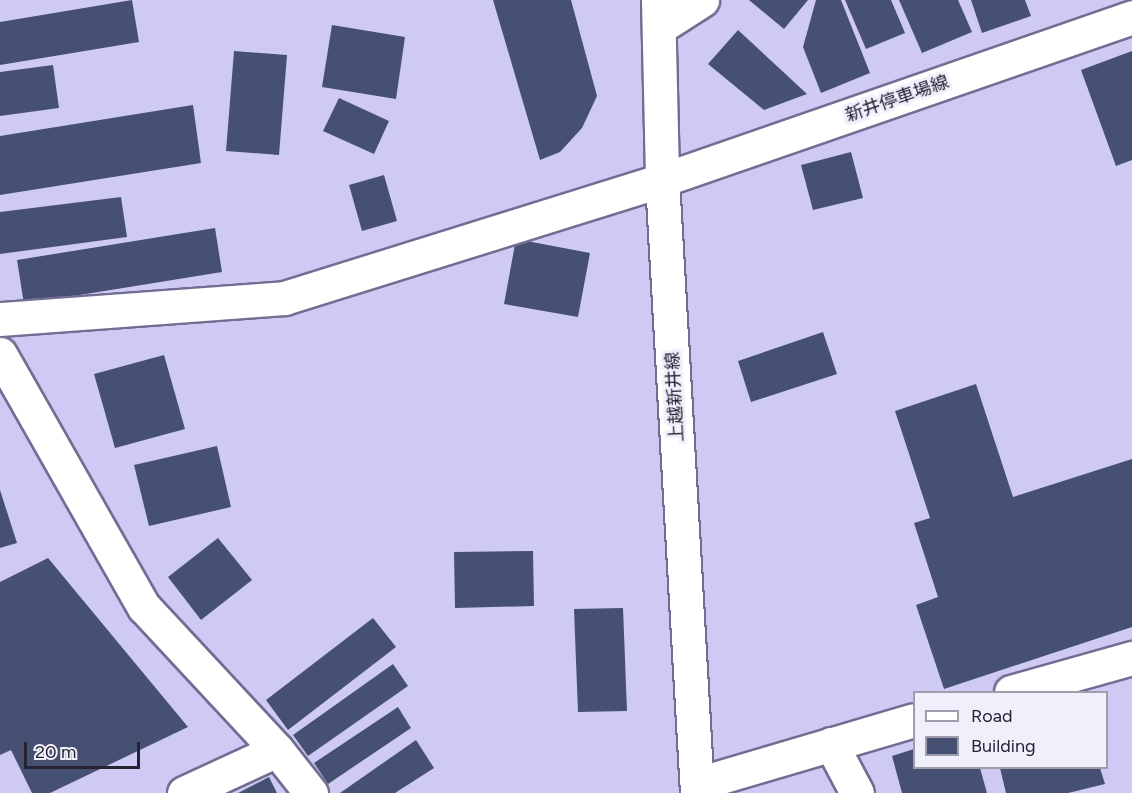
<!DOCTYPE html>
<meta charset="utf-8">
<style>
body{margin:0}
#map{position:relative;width:1132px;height:793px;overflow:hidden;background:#cfcaf4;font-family:Figtree,"Noto Sans JP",sans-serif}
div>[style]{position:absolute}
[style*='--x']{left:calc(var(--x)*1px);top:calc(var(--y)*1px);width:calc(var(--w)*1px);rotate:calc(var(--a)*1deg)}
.building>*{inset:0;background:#465072}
.roads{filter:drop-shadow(2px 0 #726d92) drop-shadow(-2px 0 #726d92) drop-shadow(0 2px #726d92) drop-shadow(0 -2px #726d92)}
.street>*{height:33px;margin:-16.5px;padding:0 16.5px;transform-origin:16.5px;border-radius:16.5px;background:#fff}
.secondary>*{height:33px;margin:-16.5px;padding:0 16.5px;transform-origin:16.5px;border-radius:16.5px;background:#fff}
.primary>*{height:33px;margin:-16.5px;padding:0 16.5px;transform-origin:16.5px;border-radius:16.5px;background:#fff}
span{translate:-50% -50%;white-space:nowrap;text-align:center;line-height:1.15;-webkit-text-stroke:6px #f0effc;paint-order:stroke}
.street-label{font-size:18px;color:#252332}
.legend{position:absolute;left:913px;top:691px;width:195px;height:78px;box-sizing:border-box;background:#f0effc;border:2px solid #9f9dab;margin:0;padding:8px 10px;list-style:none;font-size:18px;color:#252332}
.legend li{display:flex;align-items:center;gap:12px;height:30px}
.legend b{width:30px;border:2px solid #9f9dab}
.scale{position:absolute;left:24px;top:742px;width:116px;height:27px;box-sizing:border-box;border:3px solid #252332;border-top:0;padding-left:8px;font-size:18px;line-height:21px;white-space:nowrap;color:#252332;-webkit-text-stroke:4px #f0effc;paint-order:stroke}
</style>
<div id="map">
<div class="building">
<div style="clip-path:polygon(132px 0,139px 42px,0 65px,0 22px)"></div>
<div style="clip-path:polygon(493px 0,571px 0,597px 96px,582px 128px,560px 152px,540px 160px)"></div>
<div style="clip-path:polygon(749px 0,808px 0,784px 29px)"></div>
<div style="clip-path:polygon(816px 0,841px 0,870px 73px,821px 93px,803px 47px)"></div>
<div style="clip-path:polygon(845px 0,891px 0,905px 33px,866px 49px)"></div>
<div style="clip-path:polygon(899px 0,958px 0,972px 32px,922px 53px)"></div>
<div style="clip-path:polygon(971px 0,1025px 0,1031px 16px,982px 33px)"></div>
<div style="clip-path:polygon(332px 25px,405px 37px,396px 99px,322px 87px)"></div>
<div style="clip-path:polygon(738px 30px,807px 94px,764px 110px,708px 64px)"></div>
<div style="clip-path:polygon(234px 51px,287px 55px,279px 155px,226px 151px)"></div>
<div style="clip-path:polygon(1132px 51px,1132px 160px,1116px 166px,1081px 70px)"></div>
<div style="clip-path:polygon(53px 65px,59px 108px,0 116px,0 72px)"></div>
<div style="clip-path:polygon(339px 98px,389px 121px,374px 154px,323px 131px)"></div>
<div style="clip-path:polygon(193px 105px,201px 163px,0 195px,0 136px)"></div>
<div style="clip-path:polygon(851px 152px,863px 198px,813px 210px,801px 165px)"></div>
<div style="clip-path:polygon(384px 175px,397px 221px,362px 231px,349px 185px)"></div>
<div style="clip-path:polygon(121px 197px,127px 237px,0 254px,0 212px)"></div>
<div style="clip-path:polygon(215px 228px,222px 272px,24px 304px,17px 260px)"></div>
<div style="clip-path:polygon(516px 239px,590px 253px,578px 317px,504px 304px)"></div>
<div style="clip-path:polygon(823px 332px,837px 374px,751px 402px,738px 361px)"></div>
<div style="clip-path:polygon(164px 355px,185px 429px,115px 448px,94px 374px)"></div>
<div style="clip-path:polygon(976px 384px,1013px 497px,1132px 459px,1132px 627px,944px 689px,916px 605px,938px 597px,914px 523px,930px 518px,895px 411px)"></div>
<div style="clip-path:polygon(217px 446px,231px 507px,149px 526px,134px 465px)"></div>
<div style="clip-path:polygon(0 490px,17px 543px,0 548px)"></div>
<div style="clip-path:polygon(218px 538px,252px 580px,201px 620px,168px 577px)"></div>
<div style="clip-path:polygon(533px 551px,534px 606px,455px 608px,454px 552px)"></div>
<div style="clip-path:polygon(48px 558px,188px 727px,50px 793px,32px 793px,11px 750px,0 755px,0 582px)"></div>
<div style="clip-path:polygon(623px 608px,627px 711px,578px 712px,574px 609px)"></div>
<div style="clip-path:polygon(373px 618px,396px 647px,288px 730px,266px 700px)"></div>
<div style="clip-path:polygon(393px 664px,408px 686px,308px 756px,293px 735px)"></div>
<div style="clip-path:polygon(398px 707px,411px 728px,328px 784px,314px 763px)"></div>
<div style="clip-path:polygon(416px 740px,434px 768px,395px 793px,340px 793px)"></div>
<div style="clip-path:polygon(914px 749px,914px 768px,980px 768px,987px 793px,902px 793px,892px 756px)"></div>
<div style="clip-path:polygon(1000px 768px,1100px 768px,1105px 784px,1068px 793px,1006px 793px)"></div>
<div style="clip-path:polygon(269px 777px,277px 793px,238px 793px)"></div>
</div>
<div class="roads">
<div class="street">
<div style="--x:660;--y:27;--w:50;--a:-32.7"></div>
<div style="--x:1011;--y:692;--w:126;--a:-15.7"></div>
<div style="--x:831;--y:744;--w:55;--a:62"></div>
<div style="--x:697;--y:784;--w:226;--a:-16.4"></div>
</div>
<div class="secondary">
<div style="--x:0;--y:319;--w:285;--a:-4.2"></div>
<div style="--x:284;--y:298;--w:396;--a:-17.3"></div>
<div style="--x:662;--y:180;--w:497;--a:-19.1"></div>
<div style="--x:0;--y:354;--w:291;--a:60.4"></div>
<div style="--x:144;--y:607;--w:195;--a:47.1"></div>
<div style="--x:277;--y:750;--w:55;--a:51.7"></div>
<div style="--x:184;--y:793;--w:102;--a:-24.8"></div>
</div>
<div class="primary">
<div style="--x:658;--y:0;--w:180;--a:88.7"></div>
<div style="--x:662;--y:180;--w:614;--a:86.73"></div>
</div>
</div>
<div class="street-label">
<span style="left:897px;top:99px;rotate:-19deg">新井停車場線</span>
<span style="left:675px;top:397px;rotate:-93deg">上越新井線</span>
</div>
<ul class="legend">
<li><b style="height:8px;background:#fff"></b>Road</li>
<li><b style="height:16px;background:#465072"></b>Building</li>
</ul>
<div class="scale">20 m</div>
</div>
